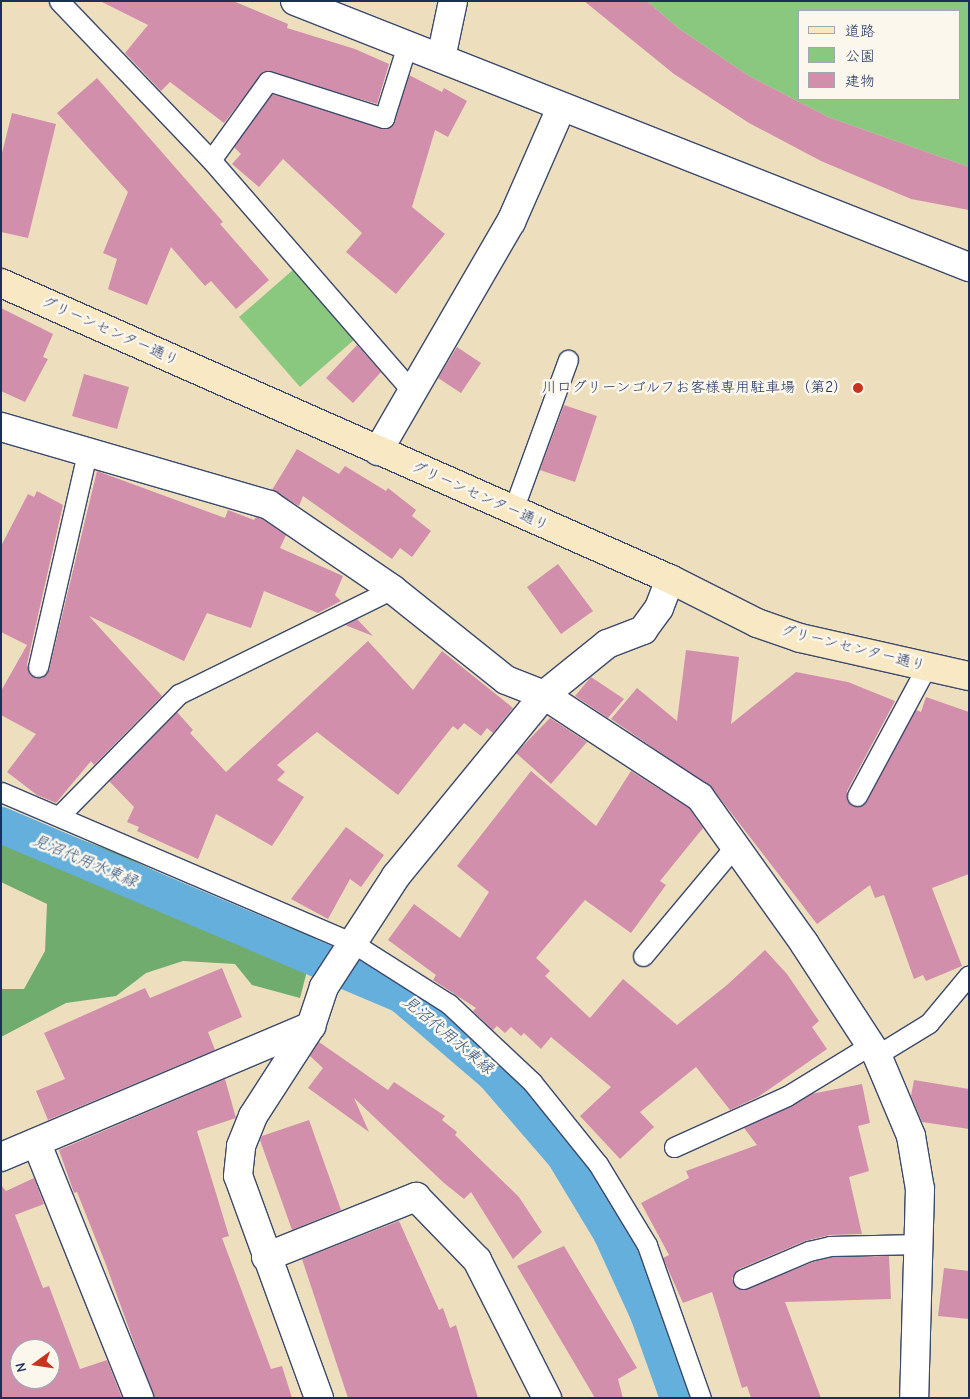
<!DOCTYPE html>
<meta charset="utf-8">
<style>
body{margin:0}
#map{position:relative;width:970px;height:1399px;overflow:hidden;background:#eddfbe;font-family:"Comic Neue","Klee One",sans-serif}
div>[style]{position:absolute}
[style*='--x']{left:calc(var(--x)*1px);top:calc(var(--y)*1px);width:calc(var(--w)*1px);rotate:calc(var(--a)*1deg)}
.green>*{inset:0;background:#8ac87f}
.forest>*{inset:0;background:#6fac6e}
.canal>*{height:36px;margin:-18px;padding:0 18px;transform-origin:18px;border-radius:18px;background:#65afdd}
.building>*{inset:0;background:#d18fac}
.roads{filter:drop-shadow(1px 0 #3a496c) drop-shadow(-1px 0 #3a496c) drop-shadow(0 1px #3a496c) drop-shadow(0 -1px #3a496c)}
.lane>*{height:19px;margin:-9.5px;padding:0 9.5px;transform-origin:9.5px;border-radius:9.5px;background:#fff}
.street>*{height:28px;margin:-14px;padding:0 14px;transform-origin:14px;border-radius:14px;background:#fff}
.secondary>*{height:28px;margin:-14px;padding:0 14px;transform-origin:14px;border-radius:14px;background:#f8e8c3}
.dots>*{width:14px;height:14px;translate:-50% -50%;box-sizing:border-box;border:2px solid #fbf7ec;border-radius:50%}
span{translate:-50% -50%;white-space:nowrap;text-align:center;line-height:1.15;-webkit-text-stroke:5px #fbf7ec;paint-order:stroke}
.street-label{font-size:15px;color:#1b2f5e}
.poi-label{font-size:15px;color:#1b2f5e}
.right{translate:-100% -50%;text-align:right}
.water-label{font-size:16px;color:#315584;font-style:italic}
.frame{position:absolute;inset:0;border:2px solid #1b2f5e;pointer-events:none}
.legend{position:absolute;left:798px;top:10px;width:162px;height:90px;box-sizing:border-box;background:#fbf7ec;border:1px solid #a1a7b3;margin:0;padding:6px 9px;list-style:none;font-size:15px;color:#1b2f5e}
.legend li{display:flex;align-items:center;gap:10px;height:25px}
.legend b{width:25px;border:1px solid #a1a7b3}
.north{position:absolute;left:10px;top:1339px;width:50px;height:50px;box-sizing:border-box;background:#fbf7ec;border:1px solid #a1a7b3;border-radius:50%;rotate:256deg;font-size:14px;font-weight:700;line-height:20px;text-align:center;color:#1b2f5e}
.north::after{content:'';display:block;margin:auto;width:18px;height:22px;background:#c8321e;clip-path:polygon(50% 0,100% 100%,50% 72%,0 100%)}
</style>
<div id="map">
<div class="green">
<div style="clip-path:polygon(evenodd,647px 1px,969px 1px,969px 167px,828px 117px,749px 76px,678px 28px,647px 1px,799px 11px,959px 11px,959px 99px,799px 99px,799px 11px)"></div>
<div style="clip-path:polygon(294px 269px,355px 339px,300px 387px,239px 317px)"></div>
</div>
<div class="forest">
<div style="clip-path:polygon(1px 810px,117px 853px,245px 914px,316px 936px,300px 998px,252px 985px,235px 964px,183px 961px,146px 973px,116px 996px,66px 1003px,1px 1037px,1px 989px,24px 989px,45px 951px,47px 904px,1px 882px)"></div>
</div>
<div class="canal">
<div style="--x:1;--y:825;--w:437;--a:23"></div>
<div style="--x:403;--y:996;--w:120;--a:40.6"></div>
<div style="--x:494;--y:1074;--w:107;--a:49.2"></div>
<div style="--x:564;--y:1155;--w:91;--a:58.9"></div>
<div style="--x:611;--y:1233;--w:89;--a:65.4"></div>
<div style="--x:648;--y:1314;--w:89;--a:70.3"></div>
</div>
<div class="building">
<div style="clip-path:polygon(100px 1px,233px 1px,288px 24px,287px 28px,355px 49px,389px 64px,377px 104px,264px 71px,224px 123px,170px 82px,161px 91px,125px 53px,148px 25px)"></div>
<div style="clip-path:polygon(584px 1px,647px 1px,678px 28px,749px 76px,828px 117px,969px 167px,969px 210px,911px 199px,821px 161px,749px 123px,674px 74px)"></div>
<div style="clip-path:polygon(409px 75px,442px 92px,444px 88px,467px 101px,448px 137px,435px 130px,412px 207px,445px 234px,396px 294px,346px 252px,362px 233px,283px 159px,259px 187px,232px 164px,241px 154px,234px 147px,272px 94px,386px 129px,395px 121px)"></div>
<div style="clip-path:polygon(97px 78px,223px 222px,220px 224px,269px 280px,236px 309px,211px 281px,205px 286px,171px 247px,147px 305px,108px 289px,117px 259px,103px 253px,128px 192px,57px 113px)"></div>
<div style="clip-path:polygon(12px 113px,56px 124px,28px 238px,1px 232px,1px 157px)"></div>
<div style="clip-path:polygon(1px 308px,53px 334px,43px 357px,48px 359px,25px 402px,1px 391px)"></div>
<div style="clip-path:polygon(357px 345px,381px 372px,353px 403px,326px 378px)"></div>
<div style="clip-path:polygon(457px 347px,481px 363px,461px 393px,438px 378px)"></div>
<div style="clip-path:polygon(84px 374px,129px 387px,117px 429px,72px 416px)"></div>
<div style="clip-path:polygon(564px 405px,597px 416px,575px 482px,540px 470px)"></div>
<div style="clip-path:polygon(297px 449px,339px 474px,345px 466px,386px 491px,388px 488px,416px 510px,412px 516px,431px 531px,412px 557px,400px 548px,392px 559px,303px 496px,299px 506px,272px 490px)"></div>
<div style="clip-path:polygon(97px 471px,225px 518px,228px 510px,254px 520px,256px 517px,262px 519px,286px 535px,280px 548px,343px 576px,335px 595px,341px 601px,318px 613px,264px 591px,251px 628px,207px 613px,184px 661px,89px 616px,162px 696px,94px 765px,91px 761px,56px 803px,37px 795px,7px 772px,36px 734px,1px 715px,1px 691px,27px 645px,1px 632px,1px 546px,28px 494px,34px 497px,37px 491px,63px 505px,27px 664px,30px 675px,41px 678px,49px 670px)"></div>
<div style="clip-path:polygon(558px 564px,593px 611px,561px 634px,527px 587px)"></div>
<div style="clip-path:polygon(357px 619px,373px 636px,345px 625px)"></div>
<div style="clip-path:polygon(368px 641px,413px 690px,442px 651px,513px 708px,493px 733px,487px 728px,481px 736px,464px 723px,458px 730px,453px 726px,398px 795px,317px 732px,277px 765px,285px 772px,277px 780px,304px 797px,272px 846px,216px 814px,198px 859px,137px 831px,139px 827px,127px 822px,134px 807px,109px 781px,177px 712px,193px 730px,190px 733px,226px 772px)"></div>
<div style="clip-path:polygon(686px 650px,739px 657px,731px 724px,796px 672px,848px 682px,895px 701px,847px 791px,847px 801px,857px 807px,867px 801px,916px 710px,921px 712px,926px 697px,969px 712px,969px 874px,932px 888px,962px 966px,926px 981px,923px 975px,914px 979px,884px 895px,875px 898px,870px 885px,817px 924px,712px 788px,611px 719px,637px 688px,677px 721px)"></div>
<div style="clip-path:polygon(591px 677px,624px 699px,608px 718px,575px 696px)"></div>
<div style="clip-path:polygon(550px 718px,587px 742px,551px 784px,516px 753px)"></div>
<div style="clip-path:polygon(531px 771px,596px 826px,631px 771px,689px 808px,703px 828px,660px 881px,666px 885px,631px 933px,585px 900px,536px 958px,550px 971px,545px 976px,590px 1018px,623px 979px,677px 1025px,727px 985px,765px 950px,787px 974px,819px 1021px,812px 1027px,827px 1049px,758px 1097px,730px 1110px,696px 1067px,640px 1112px,654px 1127px,620px 1159px,580px 1116px,611px 1087px,551px 1037px,541px 1049px,524px 1033px,521px 1036px,511px 1027px,505px 1033px,497px 1026px,493px 1030px,473px 1011px,476px 1008px,433px 980px,436px 975px,388px 940px,414px 904px,460px 938px,489px 892px,457px 866px)"></div>
<div style="clip-path:polygon(346px 827px,384px 855px,361px 887px,350px 879px,328px 919px,291px 899px)"></div>
<div style="clip-path:polygon(222px 968px,242px 1017px,208px 1032px,215px 1050px,48px 1120px,36px 1091px,65px 1079px,44px 1033px,145px 988px,150px 998px)"></div>
<div style="clip-path:polygon(319px 1042px,388px 1090px,394px 1082px,445px 1116px,442px 1120px,457px 1132px,455px 1135px,519px 1197px,542px 1232px,513px 1259px,471px 1192px,464px 1199px,444px 1183px,354px 1098px,369px 1132px,308px 1088px,323px 1068px,310px 1056px)"></div>
<div style="clip-path:polygon(225px 1079px,236px 1118px,197px 1131px,229px 1236px,222px 1238px,271px 1369px,282px 1366px,292px 1398px,154px 1398px,105px 1262px,77px 1192px,74px 1193px,59px 1150px)"></div>
<div style="clip-path:polygon(914px 1080px,969px 1089px,969px 1129px,922px 1122px,911px 1096px)"></div>
<div style="clip-path:polygon(862px 1084px,870px 1123px,858px 1126px,869px 1171px,849px 1177px,862px 1234px,830px 1235px,805px 1241px,739px 1269px,732px 1278px,737px 1288px,747px 1289px,813px 1262px,831px 1257px,889px 1256px,891px 1299px,785px 1302px,821px 1398px,751px 1398px,747px 1386px,742px 1388px,712px 1292px,683px 1303px,663px 1258px,669px 1255px,641px 1203px,689px 1178px,686px 1171px,757px 1145px,744px 1128px,811px 1094px)"></div>
<div style="clip-path:polygon(309px 1120px,341px 1210px,292px 1230px,260px 1140px,262px 1136px)"></div>
<div style="clip-path:polygon(evenodd,34px 1178px,44px 1204px,15px 1215px,43px 1288px,49px 1286px,80px 1369px,107px 1360px,122px 1398px,1px 1398px,1px 1185px,6px 1191px,34px 1178px,20px 1349px,50px 1349px,50px 1379px,20px 1379px,20px 1349px)"></div>
<div style="clip-path:polygon(399px 1221px,439px 1310px,443px 1308px,450px 1328px,456px 1325px,478px 1398px,348px 1398px,302px 1259px)"></div>
<div style="clip-path:polygon(564px 1246px,637px 1368px,618px 1379px,623px 1398px,595px 1398px,517px 1266px)"></div>
<div style="clip-path:polygon(944px 1268px,969px 1271px,969px 1319px,938px 1316px)"></div>
</div>
<div class="roads">
<div class="lane">
<div style="--x:59;--y:1;--w:220;--a:46.3"></div>
<div style="--x:211;--y:160;--w:308;--a:49"></div>
<div style="--x:211;--y:160;--w:97;--a:-54.2"></div>
<div style="--x:268;--y:81;--w:122;--a:17.7"></div>
<div style="--x:384;--y:118;--w:77;--a:-72.5"></div>
<div style="--x:513;--y:510;--w:160;--a:-69.9"></div>
<div style="--x:38;--y:667;--w:220;--a:-77.1"></div>
<div style="--x:1;--y:792;--w:383;--a:23.2"></div>
<div style="--x:353;--y:943;--w:114;--a:32.4"></div>
<div style="--x:449;--y:1004;--w:114;--a:43.2"></div>
<div style="--x:532;--y:1082;--w:105;--a:51.2"></div>
<div style="--x:598;--y:1164;--w:95;--a:58.8"></div>
<div style="--x:647;--y:1245;--w:162;--a:70.6"></div>
<div style="--x:857;--y:796;--w:148;--a:-61.7"></div>
<div style="--x:60;--y:815;--w:170;--a:-45.5"></div>
<div style="--x:179;--y:694;--w:237;--a:-26.2"></div>
<div style="--x:643;--y:956;--w:143;--a:-50.1"></div>
<div style="--x:877;--y:1055;--w:61;--a:-31.6"></div>
<div style="--x:929;--y:1023;--w:62;--a:-50.2"></div>
<div style="--x:674;--y:1147;--w:124;--a:-24.3"></div>
<div style="--x:787;--y:1096;--w:96;--a:-31.4"></div>
<div style="--x:743;--y:1279;--w:72;--a:-23"></div>
<div style="--x:809;--y:1251;--w:22;--a:-13"></div>
<div style="--x:830;--y:1246;--w:89;--a:-1.3"></div>
</div>
<div class="street">
<div style="--x:295;--y:1;--w:725;--a:21.54"></div>
<div style="--x:441;--y:58;--w:58;--a:-78.1"></div>
<div style="--x:1;--y:427;--w:279;--a:16.2"></div>
<div style="--x:269;--y:505;--w:149;--a:34.3"></div>
<div style="--x:392;--y:589;--w:146;--a:38.6"></div>
<div style="--x:506;--y:680;--w:41;--a:21.5"></div>
<div style="--x:544;--y:695;--w:186;--a:33.2"></div>
<div style="--x:700;--y:797;--w:179;--a:54.5"></div>
<div style="--x:804;--y:943;--w:134;--a:56.9"></div>
<div style="--x:877;--y:1055;--w:88;--a:67.2"></div>
<div style="--x:911;--y:1136;--w:54;--a:80.4"></div>
<div style="--x:920;--y:1189;--w:209;--a:91.6"></div>
<div style="--x:378;--y:451;--w:265;--a:-59.9"></div>
<div style="--x:511;--y:222;--w:124;--a:-66.3"></div>
<div style="--x:37;--y:1144;--w:274;--a:68.1"></div>
<div style="--x:1;--y:1157;--w:337;--a:-22.9"></div>
<div style="--x:266;--y:1257;--w:162;--a:-21.8"></div>
<div style="--x:416;--y:1197;--w:88;--a:45.9"></div>
<div style="--x:477;--y:1260;--w:155;--a:63.1"></div>
<div style="--x:319;--y:1398;--w:236;--a:-110"></div>
<div style="--x:238;--y:1176;--w:30;--a:-84"></div>
<div style="--x:241;--y:1146;--w:32;--a:-68"></div>
<div style="--x:253;--y:1116;--w:107;--a:-57.2"></div>
<div style="--x:311;--y:1026;--w:41;--a:-71.6"></div>
<div style="--x:324;--y:987;--w:132;--a:-57"></div>
<div style="--x:396;--y:876;--w:234;--a:-50.7"></div>
<div style="--x:544;--y:695;--w:81;--a:-39"></div>
<div style="--x:607;--y:644;--w:39;--a:-21"></div>
<div style="--x:643;--y:630;--w:27;--a:-54"></div>
<div style="--x:659;--y:608;--w:31;--a:-69"></div>
</div>
<div class="secondary">
<div style="--x:1;--y:283;--w:732;--a:23.87"></div>
<div style="--x:670;--y:579;--w:97;--a:26.8"></div>
<div style="--x:757;--y:623;--w:46;--a:19.2"></div>
<div style="--x:800;--y:638;--w:173;--a:12.7"></div>
</div>
</div>
<div class="dots">
<div style="left:858px;top:388px;background:#c8321e"></div>
</div>
<div class="street-label">
<span style="left:110px;top:331px;rotate:24deg">グリーンセンター通り</span>
<span style="left:480px;top:496px;rotate:24deg">グリーンセンター通り</span>
<span style="left:853px;top:648px;rotate:14deg">グリーンセンター通り</span>
</div>
<div class="poi-label">
<span class="right" style="left:848px;top:388px">川口グリーンゴルフお客様専用駐車場（第2）</span>
</div>
<div class="water-label">
<span style="left:85px;top:861px;rotate:23deg">見沼代用水東縁</span>
<span style="left:448px;top:1035px;rotate:40deg">見沼代用水東縁</span>
</div>
<div class="frame"></div>
<ul class="legend">
<li><b style="height:6px;background:#f8e8c3"></b>道路</li>
<li><b style="height:14px;background:#8ac87f"></b>公園</li>
<li><b style="height:14px;background:#d18fac"></b>建物</li>
</ul>
<div class="north">N</div>
</div>
